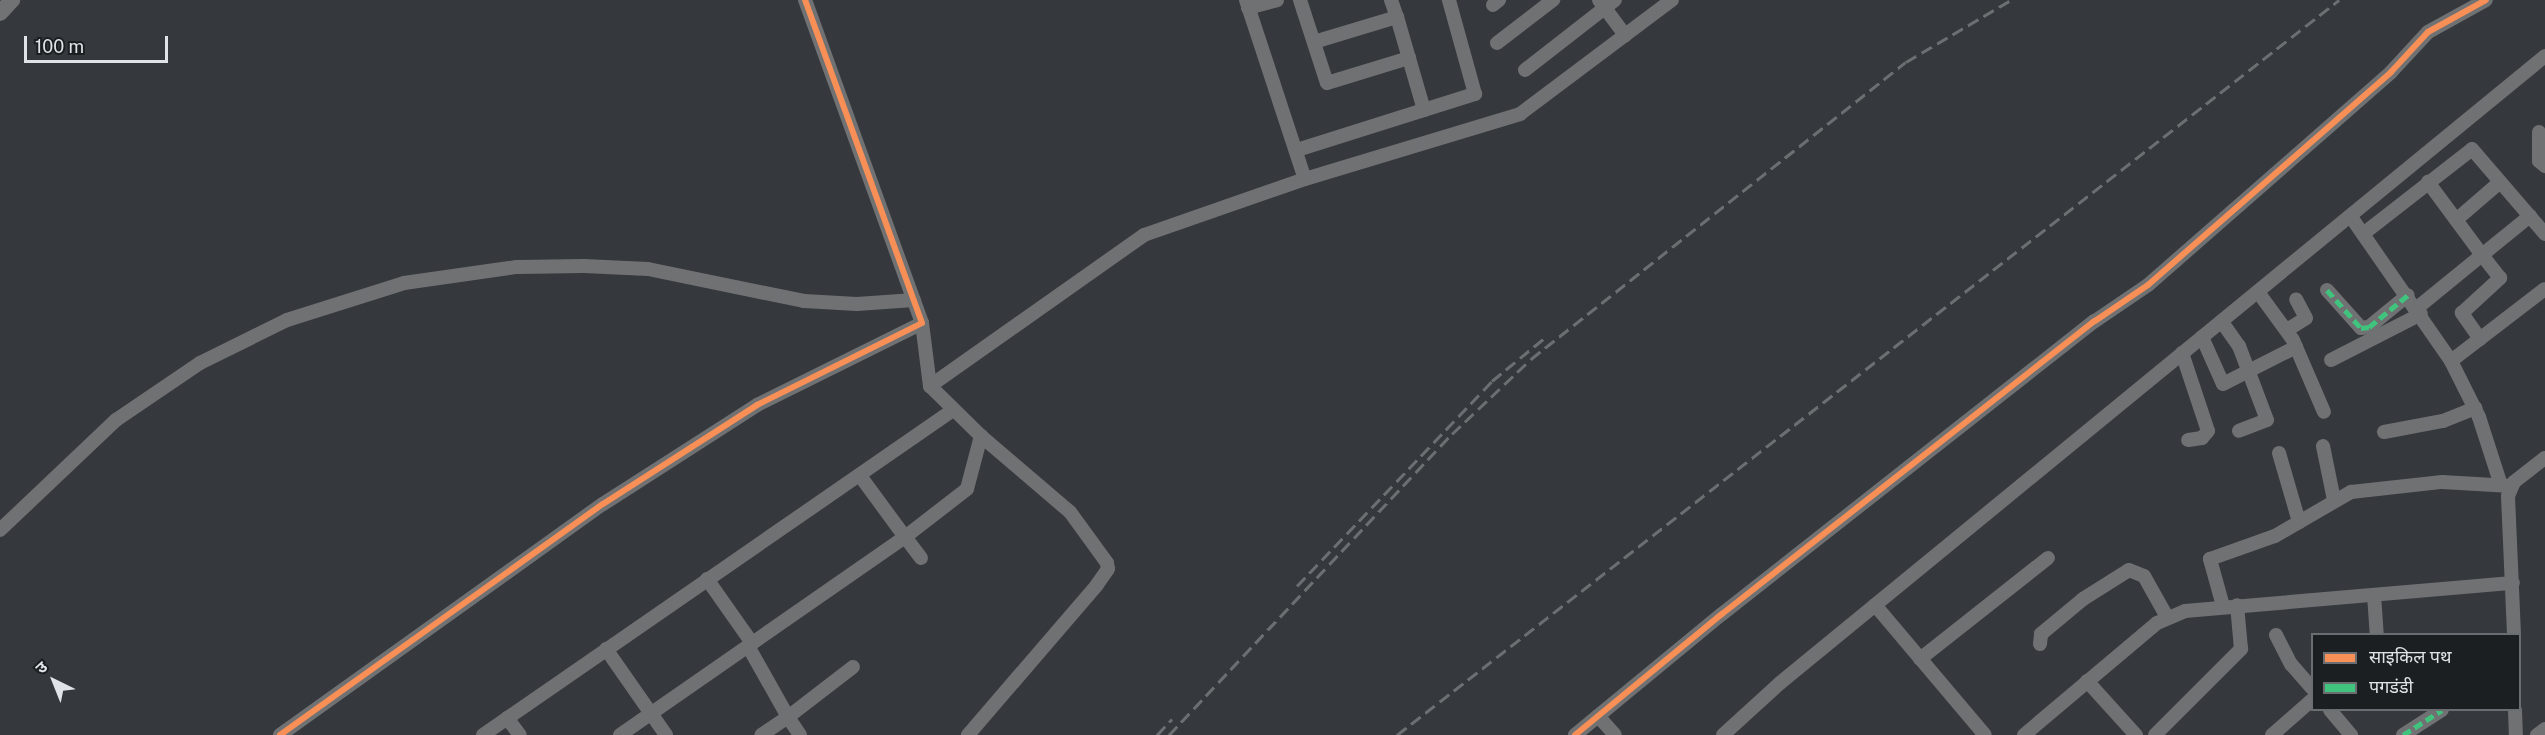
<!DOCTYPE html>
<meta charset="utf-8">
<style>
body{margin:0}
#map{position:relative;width:2545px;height:735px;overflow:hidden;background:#35383c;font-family:"Public Sans","Noto Sans Devanagari",sans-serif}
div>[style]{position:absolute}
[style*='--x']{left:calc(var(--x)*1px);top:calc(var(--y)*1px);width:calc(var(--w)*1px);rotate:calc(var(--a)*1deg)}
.minor>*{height:14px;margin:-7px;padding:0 7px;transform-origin:7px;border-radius:7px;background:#707173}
.major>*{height:16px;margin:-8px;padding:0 8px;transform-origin:8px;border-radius:8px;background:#707274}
.rail>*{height:3px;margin-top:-1.5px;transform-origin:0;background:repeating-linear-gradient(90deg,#6c6f72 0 12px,transparent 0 18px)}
.quiet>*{height:4.5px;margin-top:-2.25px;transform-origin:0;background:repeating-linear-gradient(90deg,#40c37c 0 9px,transparent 0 13.5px)}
.cycleway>*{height:6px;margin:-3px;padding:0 3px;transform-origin:3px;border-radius:3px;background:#f78f57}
span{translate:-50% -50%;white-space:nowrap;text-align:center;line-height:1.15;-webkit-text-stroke:6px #1c1f22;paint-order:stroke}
.legend{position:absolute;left:2311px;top:633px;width:210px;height:78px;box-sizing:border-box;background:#1c1f22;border:2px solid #6a6e72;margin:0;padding:8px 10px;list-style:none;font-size:18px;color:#e0e4e9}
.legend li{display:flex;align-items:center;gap:12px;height:30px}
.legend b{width:30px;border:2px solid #6a6e72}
.north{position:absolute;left:24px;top:651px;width:60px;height:60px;-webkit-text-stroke:4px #1c1f22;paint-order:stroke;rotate:317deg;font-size:16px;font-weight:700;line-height:24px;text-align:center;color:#e0e4e9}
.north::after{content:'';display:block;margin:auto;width:21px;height:27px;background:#e0e4e9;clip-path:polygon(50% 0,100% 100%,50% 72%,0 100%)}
.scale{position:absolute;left:24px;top:36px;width:144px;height:27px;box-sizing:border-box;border:3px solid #e0e4e9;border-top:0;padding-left:8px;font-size:18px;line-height:21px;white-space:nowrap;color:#e0e4e9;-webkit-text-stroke:4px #1c1f22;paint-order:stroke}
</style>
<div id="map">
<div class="minor">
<div style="--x:1246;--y:0;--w:188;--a:71.8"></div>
<div style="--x:1300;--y:0;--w:87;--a:72"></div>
<div style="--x:1327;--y:83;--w:86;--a:-17"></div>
<div style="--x:1391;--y:0;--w:18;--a:71"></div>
<div style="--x:1599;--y:0;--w:44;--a:53.4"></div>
<div style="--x:1493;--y:5;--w:8;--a:-40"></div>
<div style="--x:1248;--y:8;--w:30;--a:-15"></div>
<div style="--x:1314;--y:42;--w:87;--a:-16.8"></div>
<div style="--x:1397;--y:17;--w:97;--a:73.8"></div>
<div style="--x:1497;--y:43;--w:71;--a:-37.5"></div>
<div style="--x:1525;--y:70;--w:114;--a:-37.9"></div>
<div style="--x:2539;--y:132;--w:29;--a:90"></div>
<div style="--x:2539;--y:161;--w:8;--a:40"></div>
<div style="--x:1297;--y:150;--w:187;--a:-17.5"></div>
<div style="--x:1475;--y:94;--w:98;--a:-105.5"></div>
<div style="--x:2351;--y:217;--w:175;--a:55.2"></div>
<div style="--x:2451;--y:361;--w:63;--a:63.4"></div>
<div style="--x:2479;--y:417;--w:71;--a:72.1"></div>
<div style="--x:2456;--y:220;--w:58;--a:-40.8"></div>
<div style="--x:2363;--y:234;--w:138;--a:-37.9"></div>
<div style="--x:2472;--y:149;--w:112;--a:49.3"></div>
<div style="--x:2327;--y:290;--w:51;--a:48.2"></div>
<div style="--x:2361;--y:328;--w:8;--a:-7"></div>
<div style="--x:2369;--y:327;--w:50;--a:-39.4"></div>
<div style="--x:2258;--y:292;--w:59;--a:53.9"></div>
<div style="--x:2293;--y:340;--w:78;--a:66.7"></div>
<div style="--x:2417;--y:308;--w:84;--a:-39.2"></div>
<div style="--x:2482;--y:255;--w:91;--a:-126.5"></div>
<div style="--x:2222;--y:322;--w:29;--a:55"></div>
<div style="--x:2239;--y:346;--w:79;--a:69.3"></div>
<div style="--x:2267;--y:420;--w:30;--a:159"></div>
<div style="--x:922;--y:323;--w:64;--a:82.8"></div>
<div style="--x:930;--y:386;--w:262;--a:-35.2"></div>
<div style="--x:1144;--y:235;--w:170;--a:-19.2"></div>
<div style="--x:1305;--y:179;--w:225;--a:-16.8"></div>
<div style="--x:1520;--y:114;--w:190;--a:-36.9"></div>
<div style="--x:2287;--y:330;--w:22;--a:-32"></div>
<div style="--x:2306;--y:318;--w:21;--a:-118"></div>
<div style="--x:2202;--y:337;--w:51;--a:65.9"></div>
<div style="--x:2223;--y:384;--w:82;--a:-26.9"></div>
<div style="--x:2480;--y:339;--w:32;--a:-125"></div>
<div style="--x:2462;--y:313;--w:52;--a:-42.6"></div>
<div style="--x:2500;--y:278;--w:29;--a:-128"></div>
<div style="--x:2482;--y:255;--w:62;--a:-39.1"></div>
<div style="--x:2182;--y:353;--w:82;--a:71.6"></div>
<div style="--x:2208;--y:431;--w:9;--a:131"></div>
<div style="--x:2202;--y:438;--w:14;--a:172"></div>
<div style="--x:2331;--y:360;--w:101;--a:-27.1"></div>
<div style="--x:2451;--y:361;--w:118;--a:-37.5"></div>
<div style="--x:930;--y:386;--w:71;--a:44.4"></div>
<div style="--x:981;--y:436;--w:117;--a:40.5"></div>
<div style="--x:1070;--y:512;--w:63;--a:54"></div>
<div style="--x:1107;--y:563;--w:6;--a:81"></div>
<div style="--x:1108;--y:569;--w:19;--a:125"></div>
<div style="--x:1097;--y:585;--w:198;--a:130.7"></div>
<div style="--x:2384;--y:432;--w:60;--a:-10.6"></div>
<div style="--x:2443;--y:421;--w:35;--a:-22"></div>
<div style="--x:2323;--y:446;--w:55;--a:78.5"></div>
<div style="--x:2279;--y:453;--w:72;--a:73.8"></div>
<div style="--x:0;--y:530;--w:160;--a:-43.5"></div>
<div style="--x:116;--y:420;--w:102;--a:-34.2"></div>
<div style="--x:200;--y:363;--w:97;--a:-26.3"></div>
<div style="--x:287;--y:320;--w:123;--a:-17.5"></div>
<div style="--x:404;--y:283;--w:114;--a:-8.1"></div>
<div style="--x:517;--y:267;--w:67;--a:-0.9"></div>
<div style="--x:584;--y:266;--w:64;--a:2.7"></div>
<div style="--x:648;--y:269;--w:159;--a:11.6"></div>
<div style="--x:804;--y:301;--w:53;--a:3.2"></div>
<div style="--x:857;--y:304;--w:57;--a:-4"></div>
<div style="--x:921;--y:558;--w:26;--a:-127"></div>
<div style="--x:905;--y:537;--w:78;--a:-37.7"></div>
<div style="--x:967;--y:489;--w:55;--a:-75.2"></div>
<div style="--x:707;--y:579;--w:78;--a:54.9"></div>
<div style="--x:2374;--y:595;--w:39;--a:86"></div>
<div style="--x:1875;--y:605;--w:170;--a:49.8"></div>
<div style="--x:2223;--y:606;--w:49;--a:-105.5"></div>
<div style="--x:2210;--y:559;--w:69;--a:-19.5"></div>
<div style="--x:2275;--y:536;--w:88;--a:-30.1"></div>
<div style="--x:2351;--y:492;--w:92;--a:-6.3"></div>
<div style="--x:2442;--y:482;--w:69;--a:3.3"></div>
<div style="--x:2514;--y:634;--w:138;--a:-92.5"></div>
<div style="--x:2508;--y:496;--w:15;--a:-67"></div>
<div style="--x:2514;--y:482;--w:39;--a:-38"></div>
<div style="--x:2276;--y:635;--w:33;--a:63"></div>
<div style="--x:2291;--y:664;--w:32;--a:49"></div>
<div style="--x:2040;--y:644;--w:10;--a:-84"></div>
<div style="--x:2041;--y:634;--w:55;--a:-39.8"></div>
<div style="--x:2083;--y:599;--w:54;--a:-32.2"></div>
<div style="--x:2129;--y:570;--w:16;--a:22"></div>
<div style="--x:2144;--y:576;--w:47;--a:60.7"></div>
<div style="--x:748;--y:646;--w:81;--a:60.6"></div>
<div style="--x:788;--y:717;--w:32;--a:146"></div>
<div style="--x:606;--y:649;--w:105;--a:55.1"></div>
<div style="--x:1920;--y:659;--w:163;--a:-38.3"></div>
<div style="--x:2087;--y:681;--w:73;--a:47.8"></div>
<div style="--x:2330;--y:710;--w:33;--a:50"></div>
<div style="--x:2515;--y:710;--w:25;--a:88"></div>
<div style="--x:1598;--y:716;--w:25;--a:48"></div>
<div style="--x:507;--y:718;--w:21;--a:53"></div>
<div style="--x:280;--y:735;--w:397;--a:-35.6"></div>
<div style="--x:603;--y:504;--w:183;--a:-32.7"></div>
<div style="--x:757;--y:405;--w:184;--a:-26.4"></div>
<div style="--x:922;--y:323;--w:344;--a:-109.9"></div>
<div style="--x:483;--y:735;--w:571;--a:-34.66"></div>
<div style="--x:620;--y:735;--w:347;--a:-34.8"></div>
<div style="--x:905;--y:537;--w:74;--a:-126.3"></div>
<div style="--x:800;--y:735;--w:22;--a:-124"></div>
<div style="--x:788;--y:717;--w:82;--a:-37.6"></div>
<div style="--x:1575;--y:735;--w:190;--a:-39.5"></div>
<div style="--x:1722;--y:614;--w:474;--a:-38.2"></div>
<div style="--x:2095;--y:321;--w:64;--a:-34.2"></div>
<div style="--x:2148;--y:285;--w:323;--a:-41.2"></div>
<div style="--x:2391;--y:72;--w:54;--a:-47.2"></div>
<div style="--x:2428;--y:32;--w:66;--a:-28.9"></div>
<div style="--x:1723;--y:735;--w:77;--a:-42.4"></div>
<div style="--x:1780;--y:683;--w:989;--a:-39.34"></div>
<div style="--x:2024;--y:735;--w:174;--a:-40.1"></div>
<div style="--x:2157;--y:623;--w:30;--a:-23"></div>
<div style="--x:2185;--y:611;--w:329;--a:-4.9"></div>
<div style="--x:2155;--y:735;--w:122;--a:-45"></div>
<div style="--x:2241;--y:649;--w:44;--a:-95.2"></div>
<div style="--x:2272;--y:735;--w:53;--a:-41.2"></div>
<div style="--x:2403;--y:735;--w:46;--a:-32.7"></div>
<div style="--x:2537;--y:735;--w:10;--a:-37"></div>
</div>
<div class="major">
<div style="--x:0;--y:13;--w:18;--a:-47"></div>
</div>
<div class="rail">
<div style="--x:1297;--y:586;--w:283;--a:-46.4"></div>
<div style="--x:1492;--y:381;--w:71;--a:-39.3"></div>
<div style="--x:1157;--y:735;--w:22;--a:-47"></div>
<div style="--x:1169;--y:735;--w:413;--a:-46.8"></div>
<div style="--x:1452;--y:434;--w:109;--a:-43.5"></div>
<div style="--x:1531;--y:359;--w:478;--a:-38.4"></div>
<div style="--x:1906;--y:62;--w:122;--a:-30.6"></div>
<div style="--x:1397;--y:735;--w:1195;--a:-37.96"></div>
</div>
<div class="quiet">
<div style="--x:2327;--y:290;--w:51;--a:48.2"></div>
<div style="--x:2361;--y:328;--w:8;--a:-7"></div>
<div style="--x:2369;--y:327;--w:50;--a:-39.4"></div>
<div style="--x:2403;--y:735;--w:46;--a:-32.7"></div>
</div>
<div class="cycleway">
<div style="--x:280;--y:735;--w:397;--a:-35.6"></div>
<div style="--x:603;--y:504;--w:183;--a:-32.7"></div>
<div style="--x:757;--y:405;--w:184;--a:-26.4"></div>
<div style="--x:922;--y:323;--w:344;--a:-109.9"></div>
<div style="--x:1575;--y:735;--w:190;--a:-39.5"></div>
<div style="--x:1722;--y:614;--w:474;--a:-38.2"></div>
<div style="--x:2095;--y:321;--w:64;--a:-34.2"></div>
<div style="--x:2148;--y:285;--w:323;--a:-41.2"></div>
<div style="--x:2391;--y:72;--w:54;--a:-47.2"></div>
<div style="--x:2428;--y:32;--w:66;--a:-28.9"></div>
</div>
<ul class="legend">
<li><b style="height:8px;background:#f78f57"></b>साइकिल पथ</li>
<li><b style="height:8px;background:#40c37c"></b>पगडंडी</li>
</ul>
<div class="north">उ</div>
<div class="scale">100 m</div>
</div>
